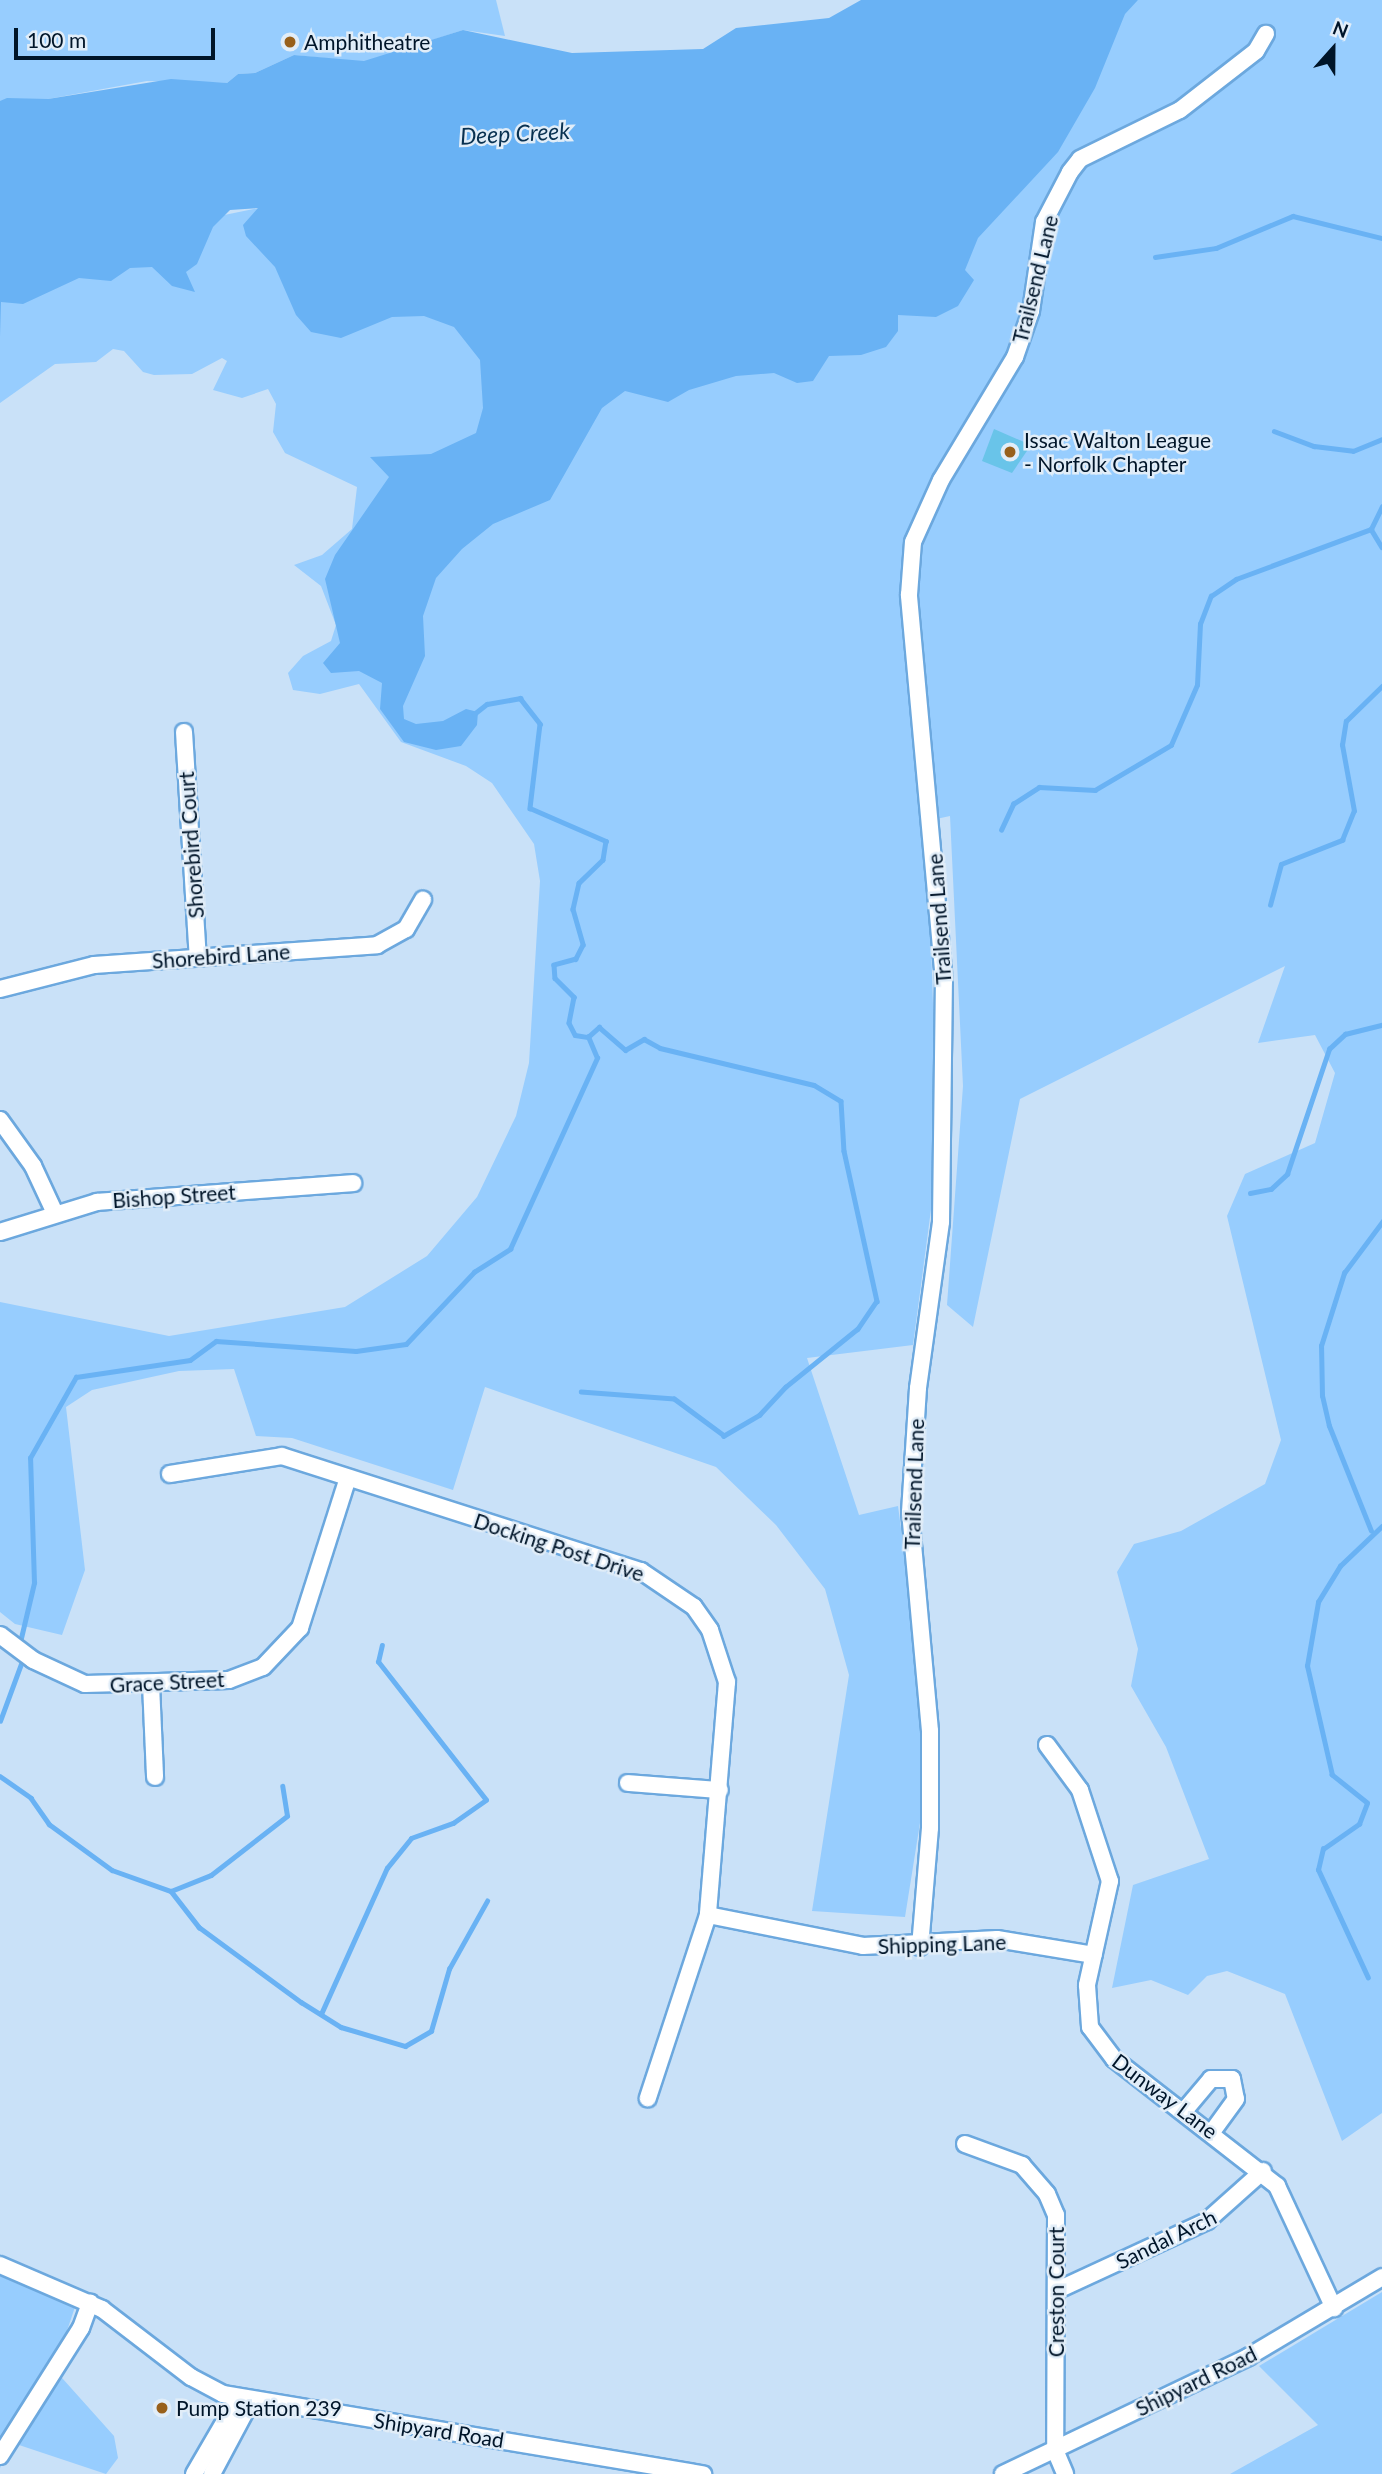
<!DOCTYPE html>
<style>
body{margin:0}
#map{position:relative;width:1382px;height:2474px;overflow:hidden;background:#c9e1f8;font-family:Lato,sans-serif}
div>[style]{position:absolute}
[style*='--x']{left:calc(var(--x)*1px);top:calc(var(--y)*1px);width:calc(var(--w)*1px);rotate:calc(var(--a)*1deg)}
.green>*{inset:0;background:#97cdfe}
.water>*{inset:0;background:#69b2f4}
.stream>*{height:4.5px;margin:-2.25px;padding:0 2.25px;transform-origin:2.25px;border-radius:2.25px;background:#69b2f4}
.building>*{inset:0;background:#69c4e9}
.roads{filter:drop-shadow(2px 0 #6ca8de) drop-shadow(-2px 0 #6ca8de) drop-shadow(0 2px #6ca8de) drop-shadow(0 -2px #6ca8de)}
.minor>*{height:16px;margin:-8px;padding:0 8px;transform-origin:8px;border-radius:8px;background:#fff}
.dots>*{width:19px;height:19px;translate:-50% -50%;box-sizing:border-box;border:4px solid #e1edf8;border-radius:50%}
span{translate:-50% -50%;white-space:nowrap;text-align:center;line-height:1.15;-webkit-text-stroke:5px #e1edf8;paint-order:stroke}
.poi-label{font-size:21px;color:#001529}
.left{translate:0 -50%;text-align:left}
.street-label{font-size:21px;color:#001529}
.water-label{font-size:23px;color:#083151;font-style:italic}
.north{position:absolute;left:1298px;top:14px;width:70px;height:70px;-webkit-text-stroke:5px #e1edf8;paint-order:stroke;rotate:21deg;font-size:19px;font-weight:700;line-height:28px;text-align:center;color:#001529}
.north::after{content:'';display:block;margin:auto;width:24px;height:32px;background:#001529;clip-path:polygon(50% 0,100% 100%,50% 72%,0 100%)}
.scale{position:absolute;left:14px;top:28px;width:201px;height:32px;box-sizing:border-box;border:4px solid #001529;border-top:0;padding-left:9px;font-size:21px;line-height:24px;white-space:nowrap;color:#001529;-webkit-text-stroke:5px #e1edf8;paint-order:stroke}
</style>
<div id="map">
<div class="green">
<div style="clip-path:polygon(0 0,496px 0,505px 36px,463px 30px,364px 62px,294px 55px,255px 73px,238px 74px,227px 83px,147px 81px,48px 99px,0 101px)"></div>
<div style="clip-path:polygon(1138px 0,1382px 0,1382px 2113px,1342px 2141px,1285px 1994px,1227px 1971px,1207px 1976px,1188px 1995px,1151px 1980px,1112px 1988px,1133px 1885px,1209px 1859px,1166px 1747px,1131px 1686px,1138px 1649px,1117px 1572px,1134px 1544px,1181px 1531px,1265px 1484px,1281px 1440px,1227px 1216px,1245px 1174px,1315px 1143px,1335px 1073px,1315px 1035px,1258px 1043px,1285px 966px,1020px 1099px,973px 1327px,947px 1305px,963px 1086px,950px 816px,927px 821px,938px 1157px,913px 1345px,807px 1358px,859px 1515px,898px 1506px,931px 1754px,905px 1917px,812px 1911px,849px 1675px,825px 1589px,776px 1525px,716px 1467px,485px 1387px,453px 1490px,292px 1438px,256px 1436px,234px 1369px,179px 1371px,92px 1390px,66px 1407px,85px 1570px,62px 1635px,15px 1624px,0 1612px,0 1302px,169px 1336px,345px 1307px,427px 1256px,477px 1197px,516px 1116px,529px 1063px,540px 881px,534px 844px,492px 783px,466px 766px,401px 742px,359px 684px,320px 694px,293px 690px,288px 673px,303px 656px,331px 641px,336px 625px,321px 586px,294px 565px,322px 555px,352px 529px,357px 487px,285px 453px,273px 432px,276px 404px,268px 389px,242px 398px,213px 390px,227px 361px,222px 358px,192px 374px,154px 375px,143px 372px,124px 351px,113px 349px,96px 362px,55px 364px,0 403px,0 261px,259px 208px)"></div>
<div style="clip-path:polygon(0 2275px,75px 2307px,54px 2369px,114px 2436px,118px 2458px,106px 2474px,13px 2443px,0 2468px)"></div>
<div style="clip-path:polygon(1382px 2292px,1382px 2474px,1230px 2474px,1318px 2425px,1259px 2366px)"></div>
</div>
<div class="water">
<div style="clip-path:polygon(861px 0,1138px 0,1125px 14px,1095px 88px,1058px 152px,978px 238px,965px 270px,974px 280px,958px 306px,936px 317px,898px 315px,898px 331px,886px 347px,861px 355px,829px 356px,813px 381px,797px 383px,774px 373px,736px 376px,689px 390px,668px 402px,625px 391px,602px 408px,550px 500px,493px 524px,462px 549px,436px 578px,423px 616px,425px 656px,403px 706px,404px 719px,416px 724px,443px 721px,466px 709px,478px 712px,477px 725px,461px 746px,436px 750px,404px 742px,380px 709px,382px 683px,359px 671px,331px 673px,323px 663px,340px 643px,325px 579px,335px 555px,389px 477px,370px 457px,431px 454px,476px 433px,483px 408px,480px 360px,454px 327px,424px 316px,392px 317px,341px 338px,311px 332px,296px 315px,275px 267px,246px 236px,243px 225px,258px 208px,230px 210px,213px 227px,197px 264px,186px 272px,195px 292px,172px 286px,152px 267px,130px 268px,111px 281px,79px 278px,23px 304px,1px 302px,0 337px,0 101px,7px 98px,48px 99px,171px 79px,227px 83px,238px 74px,255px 73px,294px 55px,364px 61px,463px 30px,572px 53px,703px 49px,736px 28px,829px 18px)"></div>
</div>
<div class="stream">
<div style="--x:1155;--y:257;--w:62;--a:-8.4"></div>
<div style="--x:1216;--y:248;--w:83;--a:-22.6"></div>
<div style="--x:1293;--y:216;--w:92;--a:13.9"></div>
<div style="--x:1274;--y:431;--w:43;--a:20.6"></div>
<div style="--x:1314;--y:446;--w:39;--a:7"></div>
<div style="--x:1353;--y:451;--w:31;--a:-22"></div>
<div style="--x:1371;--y:529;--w:21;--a:59"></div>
<div style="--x:474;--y:714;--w:16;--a:-38"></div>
<div style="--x:487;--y:704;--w:34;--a:-10"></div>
<div style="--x:520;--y:698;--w:33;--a:52"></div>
<div style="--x:540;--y:724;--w:85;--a:96.8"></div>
<div style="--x:530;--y:808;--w:83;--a:23.5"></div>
<div style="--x:606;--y:841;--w:19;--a:99"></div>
<div style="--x:603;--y:860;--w:33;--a:136"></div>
<div style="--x:579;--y:883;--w:27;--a:103"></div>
<div style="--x:573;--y:909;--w:37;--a:74"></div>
<div style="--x:583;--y:945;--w:16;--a:117"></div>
<div style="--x:576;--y:959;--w:23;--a:165"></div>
<div style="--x:554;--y:965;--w:13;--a:86"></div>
<div style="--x:555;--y:978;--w:27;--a:45"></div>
<div style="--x:574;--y:997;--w:26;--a:101"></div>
<div style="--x:569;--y:1023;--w:13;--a:63"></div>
<div style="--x:575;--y:1035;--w:13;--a:9"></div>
<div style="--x:588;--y:1037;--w:15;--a:-42"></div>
<div style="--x:599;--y:1027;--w:35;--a:41"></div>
<div style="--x:625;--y:1050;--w:22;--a:-30"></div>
<div style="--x:644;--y:1039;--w:18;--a:29"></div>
<div style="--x:660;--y:1048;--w:158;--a:13.5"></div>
<div style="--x:814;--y:1085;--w:31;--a:31"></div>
<div style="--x:841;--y:1101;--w:50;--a:86.6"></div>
<div style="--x:844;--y:1151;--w:154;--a:77.6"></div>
<div style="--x:877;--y:1301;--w:34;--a:124"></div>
<div style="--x:858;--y:1329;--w:92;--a:141.1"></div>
<div style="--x:786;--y:1387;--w:38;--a:133"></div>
<div style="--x:760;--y:1415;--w:42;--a:149.7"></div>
<div style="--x:724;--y:1436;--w:62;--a:-143.5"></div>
<div style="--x:674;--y:1399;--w:93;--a:-175.7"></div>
<div style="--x:1001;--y:830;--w:29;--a:-65"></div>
<div style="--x:1013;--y:804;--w:31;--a:-33"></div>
<div style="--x:1039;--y:787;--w:56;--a:3.1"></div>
<div style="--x:1095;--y:790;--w:88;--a:-30.6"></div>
<div style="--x:1171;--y:745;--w:65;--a:-66.6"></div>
<div style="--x:1197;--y:685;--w:61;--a:-87.2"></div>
<div style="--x:1200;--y:624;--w:30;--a:-69"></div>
<div style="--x:1211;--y:596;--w:30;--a:-34"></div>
<div style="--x:1236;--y:579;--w:144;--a:-20.3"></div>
<div style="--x:1371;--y:529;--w:25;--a:-64"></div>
<div style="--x:1270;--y:905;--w:42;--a:-75"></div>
<div style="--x:1281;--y:864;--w:66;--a:-21.5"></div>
<div style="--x:1342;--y:840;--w:31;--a:-68"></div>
<div style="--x:1354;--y:811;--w:67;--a:-100.3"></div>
<div style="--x:1342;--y:745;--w:24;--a:-81"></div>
<div style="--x:1346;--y:721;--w:50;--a:-44.2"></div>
<div style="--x:1250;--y:1193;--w:21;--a:-11"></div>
<div style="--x:1271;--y:1189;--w:22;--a:-43"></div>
<div style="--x:1287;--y:1174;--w:132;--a:-71.4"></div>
<div style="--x:1329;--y:1049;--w:22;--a:-43"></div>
<div style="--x:1345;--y:1034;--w:38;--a:-14"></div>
<div style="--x:1371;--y:1531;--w:113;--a:-111.8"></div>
<div style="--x:1329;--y:1426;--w:31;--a:-103"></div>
<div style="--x:1322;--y:1396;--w:50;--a:-91.1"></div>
<div style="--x:1321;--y:1346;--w:77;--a:-72.5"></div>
<div style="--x:1344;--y:1273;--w:64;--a:-53.3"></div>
<div style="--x:21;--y:1638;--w:57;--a:-76.7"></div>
<div style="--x:34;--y:1583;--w:125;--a:-91.8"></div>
<div style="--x:30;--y:1458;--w:93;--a:-60.4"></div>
<div style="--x:76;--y:1377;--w:115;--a:-8.5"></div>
<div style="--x:190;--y:1360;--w:32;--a:-36"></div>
<div style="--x:216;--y:1341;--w:140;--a:4.1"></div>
<div style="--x:356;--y:1351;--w:50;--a:-8"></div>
<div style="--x:406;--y:1344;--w:99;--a:-46.6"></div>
<div style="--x:474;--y:1272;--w:43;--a:-32.6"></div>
<div style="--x:510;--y:1249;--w:210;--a:-65.5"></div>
<div style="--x:597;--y:1058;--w:23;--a:-113"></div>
<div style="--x:0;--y:1721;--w:61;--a:-69.8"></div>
<div style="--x:0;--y:1776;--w:38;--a:35"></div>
<div style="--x:31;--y:1798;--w:32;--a:55"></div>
<div style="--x:49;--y:1824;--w:78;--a:36.1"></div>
<div style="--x:112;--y:1870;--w:63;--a:19.6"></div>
<div style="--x:171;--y:1891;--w:46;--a:52.1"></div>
<div style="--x:199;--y:1927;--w:127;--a:36.3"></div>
<div style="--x:301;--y:2002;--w:47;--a:32"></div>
<div style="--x:341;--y:2027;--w:67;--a:16.5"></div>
<div style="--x:405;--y:2046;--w:30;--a:-30"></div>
<div style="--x:431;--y:2031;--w:65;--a:-73.8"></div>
<div style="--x:449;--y:1969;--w:78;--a:-60.8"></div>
<div style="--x:171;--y:1891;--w:43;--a:-21.8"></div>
<div style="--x:211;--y:1875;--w:96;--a:-37.8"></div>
<div style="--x:287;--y:1816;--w:30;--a:-99"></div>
<div style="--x:1368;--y:1978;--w:119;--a:-114.8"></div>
<div style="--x:1318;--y:1870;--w:22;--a:-77"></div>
<div style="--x:1323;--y:1849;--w:44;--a:-34.8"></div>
<div style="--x:1359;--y:1824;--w:22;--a:-69"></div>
<div style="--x:1367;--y:1803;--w:45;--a:-141.3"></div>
<div style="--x:1332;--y:1775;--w:112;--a:-102.9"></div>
<div style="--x:1307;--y:1666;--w:65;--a:-80.2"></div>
<div style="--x:1318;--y:1602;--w:42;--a:-58.6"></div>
<div style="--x:1340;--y:1566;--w:58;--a:-43.6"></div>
<div style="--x:321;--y:2014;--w:160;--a:-65.7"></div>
<div style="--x:387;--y:1868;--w:38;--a:-51"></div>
<div style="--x:411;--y:1838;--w:45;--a:-19.7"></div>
<div style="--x:453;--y:1823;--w:40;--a:-34.9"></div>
<div style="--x:486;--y:1800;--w:175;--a:-128"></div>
<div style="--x:378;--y:1662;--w:17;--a:-77"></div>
</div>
<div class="building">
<div style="clip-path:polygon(994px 429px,1031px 445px,1012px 473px,982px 461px)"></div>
</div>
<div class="roads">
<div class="minor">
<div style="--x:184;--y:732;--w:226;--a:86.5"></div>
<div style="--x:0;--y:989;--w:97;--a:-14.3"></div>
<div style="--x:94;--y:965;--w:284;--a:-4"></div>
<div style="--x:377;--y:945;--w:33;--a:-29"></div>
<div style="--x:406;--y:929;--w:34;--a:-60"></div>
<div style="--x:0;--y:1120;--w:57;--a:54.3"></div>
<div style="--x:33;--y:1166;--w:50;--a:65"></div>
<div style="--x:0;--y:1232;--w:102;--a:-17.2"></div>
<div style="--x:97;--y:1202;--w:257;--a:-4.2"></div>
<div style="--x:170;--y:1474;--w:113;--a:-9.1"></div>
<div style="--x:282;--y:1456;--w:377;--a:17.8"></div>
<div style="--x:641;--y:1571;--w:64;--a:34.2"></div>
<div style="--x:694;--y:1607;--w:28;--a:55"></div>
<div style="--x:710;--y:1630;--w:55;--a:71.9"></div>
<div style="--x:727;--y:1682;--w:234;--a:94.7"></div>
<div style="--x:708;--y:1915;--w:193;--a:108.2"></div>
<div style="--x:0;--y:1635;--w:41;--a:37.1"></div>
<div style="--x:33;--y:1660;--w:57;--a:24.8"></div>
<div style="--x:85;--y:1684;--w:144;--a:-1.6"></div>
<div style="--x:229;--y:1680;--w:36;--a:-21"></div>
<div style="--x:263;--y:1667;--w:54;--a:-46.5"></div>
<div style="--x:300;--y:1628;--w:154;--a:-72.3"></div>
<div style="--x:151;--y:1684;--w:93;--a:87.5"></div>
<div style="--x:1047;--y:1745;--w:56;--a:53.7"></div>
<div style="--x:1080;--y:1790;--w:96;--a:71.8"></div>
<div style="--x:1110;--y:1881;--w:107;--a:102.5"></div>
<div style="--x:1087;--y:1985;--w:42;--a:85.9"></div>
<div style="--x:1090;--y:2027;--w:40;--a:53"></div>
<div style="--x:1114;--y:2059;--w:207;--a:37.9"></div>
<div style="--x:1277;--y:2186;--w:135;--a:65"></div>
<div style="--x:628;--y:1783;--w:92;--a:4.4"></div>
<div style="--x:708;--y:1915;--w:158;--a:11.3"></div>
<div style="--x:863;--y:1946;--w:134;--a:-3"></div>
<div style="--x:997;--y:1939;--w:98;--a:9.4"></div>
<div style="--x:920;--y:1947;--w:119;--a:-85.2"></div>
<div style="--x:930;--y:1828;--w:97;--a:-90"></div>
<div style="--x:930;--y:1731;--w:220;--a:-95.2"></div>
<div style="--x:910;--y:1512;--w:124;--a:-86.3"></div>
<div style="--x:918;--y:1388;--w:168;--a:-82.1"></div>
<div style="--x:941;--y:1222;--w:241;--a:-89.3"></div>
<div style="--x:944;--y:981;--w:388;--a:-95.2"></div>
<div style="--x:909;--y:595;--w:53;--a:-85.7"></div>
<div style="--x:913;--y:542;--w:68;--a:-65.7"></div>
<div style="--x:941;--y:480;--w:144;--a:-59"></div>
<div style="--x:1015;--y:357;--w:49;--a:-70.8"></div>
<div style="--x:1031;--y:311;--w:90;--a:-81.7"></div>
<div style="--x:1044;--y:222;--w:56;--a:-62.5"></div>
<div style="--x:1070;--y:172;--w:16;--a:-52"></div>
<div style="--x:1080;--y:159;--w:111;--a:-26.1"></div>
<div style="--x:1180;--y:110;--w:96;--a:-37.8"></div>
<div style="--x:1256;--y:51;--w:20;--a:-60"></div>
<div style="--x:1184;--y:2111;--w:42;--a:-49.8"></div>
<div style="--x:1211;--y:2079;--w:21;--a:0"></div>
<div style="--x:1232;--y:2079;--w:20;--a:79"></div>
<div style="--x:1236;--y:2099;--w:41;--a:126"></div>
<div style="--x:965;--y:2144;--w:61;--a:20.2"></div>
<div style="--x:1022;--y:2165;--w:38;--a:49"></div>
<div style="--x:1047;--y:2194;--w:23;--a:67"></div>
<div style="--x:1056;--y:2215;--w:235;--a:90.2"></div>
<div style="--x:1055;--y:2450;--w:26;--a:67"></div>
<div style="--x:0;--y:2265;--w:111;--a:23.3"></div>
<div style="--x:102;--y:2309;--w:112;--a:37.4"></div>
<div style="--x:191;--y:2377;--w:36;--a:28"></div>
<div style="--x:223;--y:2394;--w:487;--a:9.5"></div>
<div style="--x:1058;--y:2290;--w:164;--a:-24.8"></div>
<div style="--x:1207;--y:2221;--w:75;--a:-41.8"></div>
<div style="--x:0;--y:2456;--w:151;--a:-57.7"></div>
<div style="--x:81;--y:2328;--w:27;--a:-70"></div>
<div style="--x:194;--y:2474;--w:89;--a:-59.7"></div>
<div style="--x:212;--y:2474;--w:83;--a:-61.9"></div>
<div style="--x:1003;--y:2474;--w:272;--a:-25.5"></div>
<div style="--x:1248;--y:2357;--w:156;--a:-30.8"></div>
</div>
</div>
<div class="dots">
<div style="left:290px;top:42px;background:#98601b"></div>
<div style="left:1010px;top:452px;background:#98601b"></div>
<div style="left:162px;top:2408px;background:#98601b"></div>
</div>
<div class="poi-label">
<span class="left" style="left:304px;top:42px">Amphitheatre</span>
<span class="left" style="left:1024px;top:452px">Issac Walton League<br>- Norfolk Chapter</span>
<span class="left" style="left:176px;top:2408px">Pump Station 239</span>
</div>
<div class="street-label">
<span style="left:1035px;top:279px;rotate:-76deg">Trailsend Lane</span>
<span style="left:191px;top:845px;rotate:-94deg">Shorebird Court</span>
<span style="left:939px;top:919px;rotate:-94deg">Trailsend Lane</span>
<span style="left:221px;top:956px;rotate:-4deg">Shorebird Lane</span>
<span style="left:174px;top:1196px;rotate:-4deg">Bishop Street</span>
<span style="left:914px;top:1484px;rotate:-88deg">Trailsend Lane</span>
<span style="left:559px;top:1547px;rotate:18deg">Docking Post Drive</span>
<span style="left:167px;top:1682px;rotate:-3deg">Grace Street</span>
<span style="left:942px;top:1944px;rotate:-2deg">Shipping Lane</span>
<span style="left:1165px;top:2096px;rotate:37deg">Dunway Lane</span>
<span style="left:1166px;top:2239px;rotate:-26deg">Sandal Arch</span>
<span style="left:1056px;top:2292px;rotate:-90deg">Creston Court</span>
<span style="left:1196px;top:2381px;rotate:-26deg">Shipyard Road</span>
<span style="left:439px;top:2430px;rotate:9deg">Shipyard Road</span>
</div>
<div class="water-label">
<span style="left:515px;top:133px;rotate:-3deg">Deep Creek</span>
</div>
<div class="north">N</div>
<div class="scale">100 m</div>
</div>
